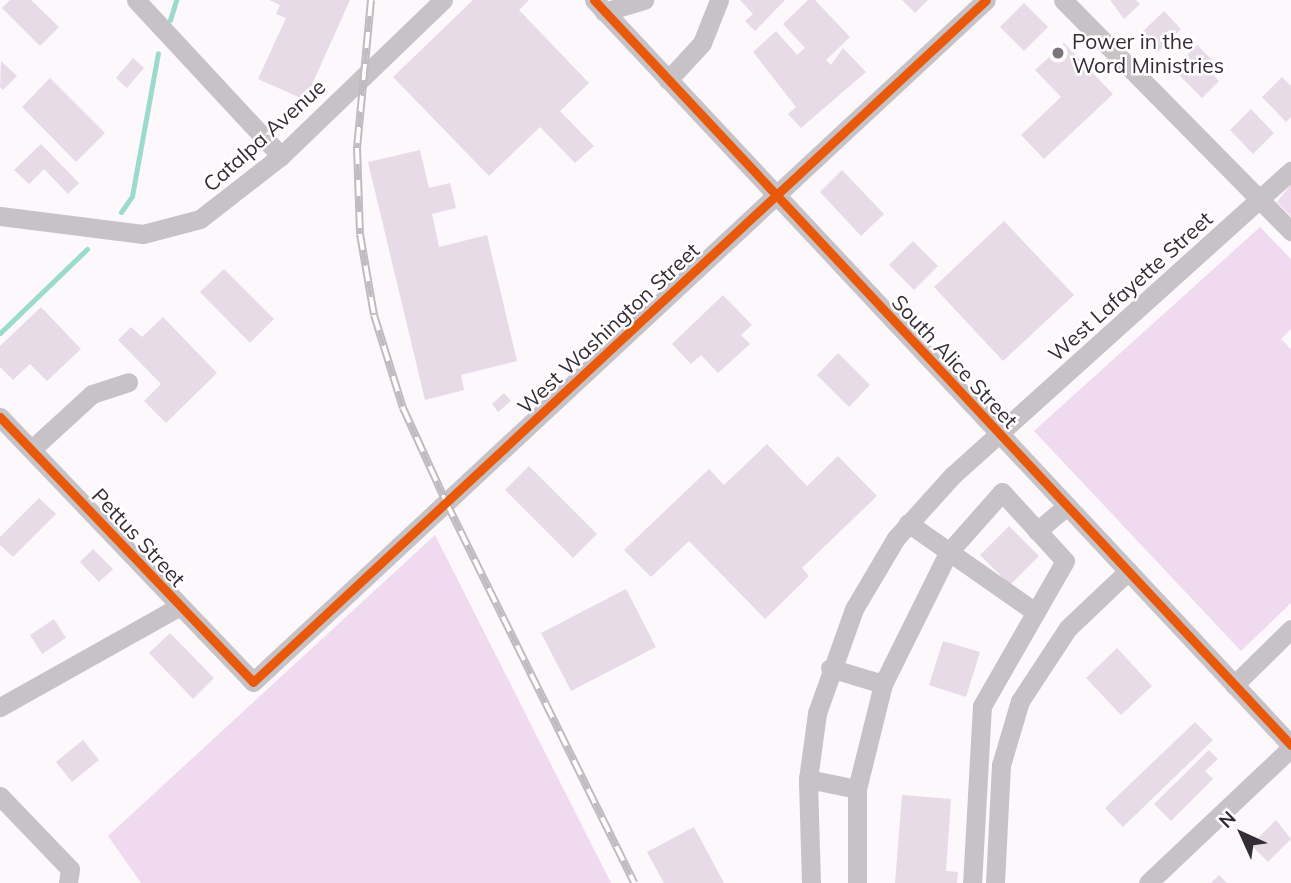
<!DOCTYPE html>
<style>
body{margin:0}
#map{position:relative;width:1291px;height:883px;overflow:hidden;background:#fcf8fc;font-family:Mulish,sans-serif}
div>[style]{position:absolute}
[style*='--x']{left:calc(var(--x)*1px);top:calc(var(--y)*1px);width:calc(var(--w)*1px);rotate:calc(var(--a)*1deg)}
.green>*{inset:0;background:#f0daf0}
.stream>*{height:5px;margin:-2.5px;padding:0 2.5px;transform-origin:2.5px;border-radius:2.5px;background:#9adbce}
.building>*{inset:0;background:#e7dbe7}
.minor>*{height:19px;margin:-9.5px;padding:0 9.5px;transform-origin:9.5px;border-radius:9.5px;background:#c6c2c6}
.rail>*{height:8px;margin-top:-4px;transform-origin:0;background:repeating-linear-gradient(90deg,#fff 0 16px,#bfbcbf 0 32px);box-sizing:border-box;border-block:2px solid #bfbcbf}
.cycleway>*{height:9px;margin:-4.5px;padding:0 4.5px;transform-origin:4.5px;border-radius:4.5px;background:#e8590c}
.dots>*{width:19px;height:19px;translate:-50% -50%;box-sizing:border-box;border:4px solid #fff;border-radius:50%}
span{translate:-50% -50%;white-space:nowrap;text-align:center;line-height:1.15;-webkit-text-stroke:5px #fff;paint-order:stroke}
.poi-label{font-size:21px;color:#352d35}
.left{translate:0 -50%;text-align:left}
.street-label{font-size:21px;color:#352d35}
.north{position:absolute;left:1207px;top:799px;width:70px;height:70px;-webkit-text-stroke:5px #fff;paint-order:stroke;rotate:315deg;font-size:19px;font-weight:700;line-height:28px;text-align:center;color:#352d35}
.north::after{content:'';display:block;margin:auto;width:24px;height:32px;background:#352d35;clip-path:polygon(50% 0,100% 100%,50% 72%,0 100%)}
</style>
<div id="map">
<div class="green">
<div style="clip-path:polygon(1291px 184px,1291px 216px,1277px 202px)"></div>
<div style="clip-path:polygon(1260px 227px,1291px 259px,1291px 329px,1281px 339px,1291px 349px,1291px 603px,1241px 651px,1034px 431px)"></div>
<div style="clip-path:polygon(435px 535px,611px 883px,141px 883px,108px 836px)"></div>
</div>
<div class="stream">
<div style="--x:170;--y:20;--w:21;--a:-73"></div>
<div style="--x:121;--y:212;--w:19;--a:-55"></div>
<div style="--x:132;--y:196;--w:145;--a:-79.7"></div>
<div style="--x:0;--y:333;--w:121;--a:-44"></div>
</div>
<div class="building">
<div style="clip-path:polygon(10px 0,31px 0,59px 27px,40px 46px,2px 8px)"></div>
<div style="clip-path:polygon(269px 0,350px 0,305px 100px,258px 79px,286px 18px,276px 14px,280px 5px)"></div>
<div style="clip-path:polygon(473px 0,529px 0,519px 10px,589px 83px,560px 111px,594px 146px,575px 163px,540px 127px,489px 176px,393px 77px)"></div>
<div style="clip-path:polygon(740px 0,785px 0,755px 31px,745px 21px,753px 14px)"></div>
<div style="clip-path:polygon(808px 0,815px 0,850px 37px,826px 60px,831px 65px,843px 48px,866px 72px,801px 128px,788px 114px,796px 107px,753px 52px,776px 31px,797px 55px,805px 48px,783px 24px)"></div>
<div style="clip-path:polygon(902px 0,928px 0,915px 13px)"></div>
<div style="clip-path:polygon(1110px 0,1136px 0,1140px 4px,1124px 19px)"></div>
<div style="clip-path:polygon(1024px 3px,1048px 27px,1024px 51px,1000px 27px)"></div>
<div style="clip-path:polygon(1164px 11px,1181px 29px,1157px 53px,1139px 35px)"></div>
<div style="clip-path:polygon(1064px 43px,1113px 94px,1044px 159px,1021px 135px,1061px 97px,1035px 70px)"></div>
<div style="clip-path:polygon(1197px 45px,1213px 61px,1206px 68px,1219px 81px,1202px 98px,1173px 69px)"></div>
<div style="clip-path:polygon(133px 58px,144px 68px,127px 88px,116px 78px)"></div>
<div style="clip-path:polygon(1px 61px,17px 76px,3px 90px,0 87px)"></div>
<div style="clip-path:polygon(1282px 77px,1291px 86px,1291px 117px,1286px 122px,1262px 97px)"></div>
<div style="clip-path:polygon(50px 78px,105px 133px,76px 162px,22px 107px)"></div>
<div style="clip-path:polygon(1251px 109px,1274px 133px,1253px 154px,1230px 130px)"></div>
<div style="clip-path:polygon(41px 144px,79px 183px,68px 194px,44px 169px,29px 184px,14px 170px)"></div>
<div style="clip-path:polygon(420px 150px,429px 188px,450px 183px,456px 208px,432px 214px,439px 247px,487px 235px,517px 361px,461px 375px,464px 390px,425px 400px,368px 162px)"></div>
<div style="clip-path:polygon(842px 170px,884px 214px,861px 236px,820px 192px)"></div>
<div style="clip-path:polygon(1004px 221px,1074px 295px,1003px 361px,934px 287px)"></div>
<div style="clip-path:polygon(913px 241px,938px 266px,914px 290px,889px 265px)"></div>
<div style="clip-path:polygon(224px 269px,274px 319px,250px 343px,200px 292px)"></div>
<div style="clip-path:polygon(723px 295px,752px 325px,741px 335px,750px 344px,718px 373px,701px 355px,691px 364px,672px 344px)"></div>
<div style="clip-path:polygon(41px 307px,81px 349px,47px 381px,30px 364px,13px 380px,0 367px,0 346px)"></div>
<div style="clip-path:polygon(163px 317px,217px 373px,166px 423px,144px 401px,161px 384px,118px 340px,131px 327px,142px 337px)"></div>
<div style="clip-path:polygon(838px 353px,870px 385px,849px 407px,817px 375px)"></div>
<div style="clip-path:polygon(504px 393px,511px 401px,498px 412px,492px 404px)"></div>
<div style="clip-path:polygon(767px 444px,807px 486px,838px 456px,877px 496px,802px 568px,809px 576px,765px 619px,689px 541px,651px 577px,624px 550px,709px 469px,724px 485px)"></div>
<div style="clip-path:polygon(529px 466px,597px 534px,573px 558px,505px 490px)"></div>
<div style="clip-path:polygon(39px 498px,56px 514px,13px 557px,0 545px,0 537px)"></div>
<div style="clip-path:polygon(1009px 526px,1039px 556px,1010px 585px,980px 555px)"></div>
<div style="clip-path:polygon(93px 549px,113px 569px,99px 582px,80px 562px)"></div>
<div style="clip-path:polygon(626px 589px,656px 647px,571px 691px,541px 633px)"></div>
<div style="clip-path:polygon(54px 619px,66px 638px,42px 654px,30px 635px)"></div>
<div style="clip-path:polygon(170px 633px,214px 678px,193px 699px,149px 653px)"></div>
<div style="clip-path:polygon(943px 641px,980px 652px,966px 697px,929px 685px)"></div>
<div style="clip-path:polygon(1117px 648px,1152px 686px,1121px 715px,1086px 678px)"></div>
<div style="clip-path:polygon(1195px 722px,1213px 740px,1123px 827px,1105px 808px)"></div>
<div style="clip-path:polygon(83px 740px,99px 760px,72px 782px,56px 762px)"></div>
<div style="clip-path:polygon(1209px 750px,1218px 759px,1205px 771px,1213px 779px,1171px 821px,1154px 804px)"></div>
<div style="clip-path:polygon(902px 795px,951px 799px,946px 871px,958px 872px,957px 883px,895px 883px)"></div>
<div style="clip-path:polygon(1276px 820px,1291px 839px,1268px 862px,1251px 845px)"></div>
<div style="clip-path:polygon(694px 827px,724px 883px,664px 883px,647px 852px)"></div>
<div style="clip-path:polygon(1219px 875px,1227px 883px,1211px 883px)"></div>
</div>
<div class="minor">
<div style="--x:136;--y:0;--w:213;--a:47.1"></div>
<div style="--x:594;--y:0;--w:1020;--a:46.91"></div>
<div style="--x:1063;--y:0;--w:325;--a:45.4"></div>
<div style="--x:604;--y:12;--w:42;--a:-16.7"></div>
<div style="--x:668;--y:80;--w:50;--a:-47.4"></div>
<div style="--x:702;--y:43;--w:46;--a:-68.4"></div>
<div style="--x:0;--y:216;--w:144;--a:7.2"></div>
<div style="--x:143;--y:234;--w:59;--a:-14.7"></div>
<div style="--x:200;--y:219;--w:103;--a:-37.9"></div>
<div style="--x:281;--y:156;--w:225;--a:-43.9"></div>
<div style="--x:0;--y:417;--w:366;--a:46.3"></div>
<div style="--x:253;--y:682;--w:1001;--a:-42.94"></div>
<div style="--x:32;--y:449;--w:81;--a:-42.5"></div>
<div style="--x:92;--y:394;--w:38;--a:-18"></div>
<div style="--x:908;--y:523;--w:155;--a:35"></div>
<div style="--x:1037;--y:531;--w:39;--a:-40"></div>
<div style="--x:830;--y:668;--w:55;--a:16.8"></div>
<div style="--x:1234;--y:685;--w:80;--a:-44.5"></div>
<div style="--x:0;--y:707;--w:206;--a:-29.3"></div>
<div style="--x:808;--y:779;--w:50;--a:11.5"></div>
<div style="--x:0;--y:796;--w:101;--a:46.2"></div>
<div style="--x:70;--y:869;--w:14;--a:98"></div>
<div style="--x:811;--y:883;--w:104;--a:-91.7"></div>
<div style="--x:808;--y:779;--w:67;--a:-82.2"></div>
<div style="--x:817;--y:713;--w:110;--a:-70.4"></div>
<div style="--x:854;--y:609;--w:82;--a:-59.4"></div>
<div style="--x:896;--y:538;--w:85;--a:-47.9"></div>
<div style="--x:953;--y:475;--w:455;--a:-42"></div>
<div style="--x:857;--y:883;--w:94;--a:-90"></div>
<div style="--x:857;--y:789;--w:108;--a:-76.1"></div>
<div style="--x:883;--y:684;--w:146;--a:-63.6"></div>
<div style="--x:948;--y:553;--w:81;--a:-48.5"></div>
<div style="--x:1002;--y:492;--w:93;--a:47.6"></div>
<div style="--x:1065;--y:561;--w:167;--a:119.8"></div>
<div style="--x:982;--y:706;--w:177;--a:93.2"></div>
<div style="--x:995;--y:883;--w:118;--a:-87.1"></div>
<div style="--x:1001;--y:765;--w:67;--a:-73.5"></div>
<div style="--x:1020;--y:701;--w:87;--a:-56.7"></div>
<div style="--x:1068;--y:628;--w:83;--a:-43.5"></div>
<div style="--x:1148;--y:883;--w:197;--a:-43.4"></div>
</div>
<div class="rail">
<div style="--x:371;--y:0;--w:149;--a:95.4"></div>
<div style="--x:357;--y:148;--w:86;--a:88"></div>
<div style="--x:360;--y:234;--w:82;--a:80.2"></div>
<div style="--x:374;--y:315;--w:97;--a:72.7"></div>
<div style="--x:403;--y:408;--w:103;--a:65.4"></div>
<div style="--x:446;--y:502;--w:425;--a:63.7"></div>
</div>
<div class="cycleway">
<div style="--x:594;--y:0;--w:1020;--a:46.91"></div>
<div style="--x:0;--y:417;--w:366;--a:46.3"></div>
<div style="--x:253;--y:682;--w:1001;--a:-42.94"></div>
</div>
<div class="dots">
<div style="left:1058px;top:53px;background:#7b747b"></div>
</div>
<div class="poi-label">
<span class="left" style="left:1072px;top:53px">Power in the<br>Word Ministries</span>
</div>
<div class="street-label">
<span style="left:264px;top:135px;rotate:-42deg">Catalpa Avenue</span>
<span style="left:1130px;top:286px;rotate:-42deg">West Lafayette Street</span>
<span style="left:608px;top:328px;rotate:-43deg">West Washington Street</span>
<span style="left:955px;top:361px;rotate:47deg">South Alice Street</span>
<span style="left:139px;top:537px;rotate:47deg">Pettus Street</span>
</div>
<div class="north">N</div>
</div>
